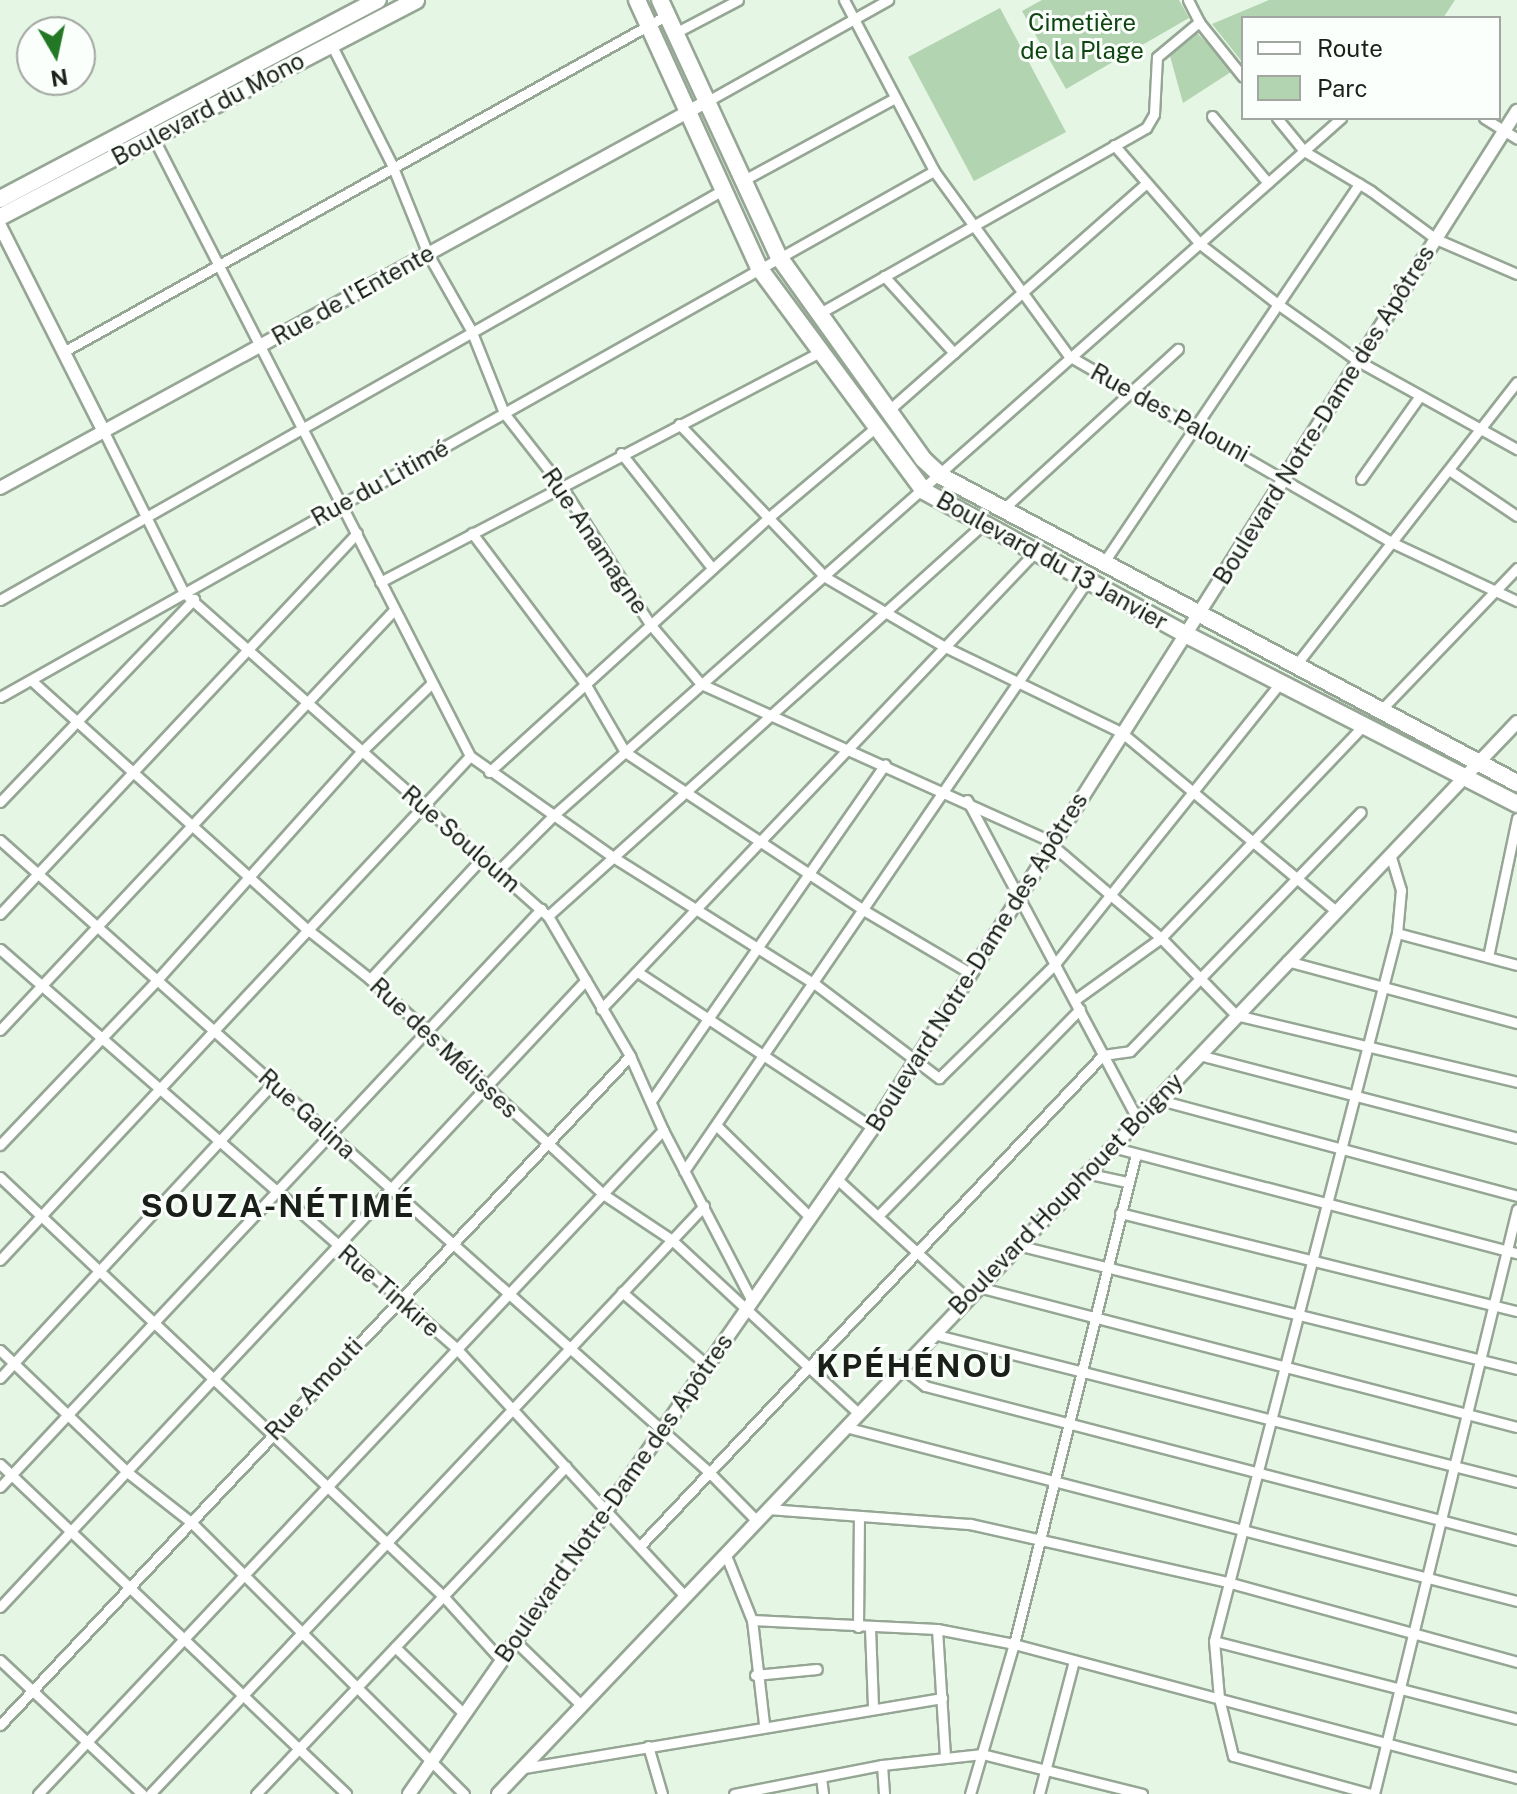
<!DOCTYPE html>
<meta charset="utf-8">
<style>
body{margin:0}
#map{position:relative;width:1517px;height:1794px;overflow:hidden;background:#e5f6e4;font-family:"Public Sans",sans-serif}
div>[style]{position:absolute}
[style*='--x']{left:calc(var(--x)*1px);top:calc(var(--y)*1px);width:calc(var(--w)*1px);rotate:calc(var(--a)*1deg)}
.green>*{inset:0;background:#b2d4b0}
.roads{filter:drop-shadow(2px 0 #96a695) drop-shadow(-2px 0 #96a695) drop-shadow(0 2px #96a695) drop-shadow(0 -2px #96a695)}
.minor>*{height:9px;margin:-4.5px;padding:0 4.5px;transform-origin:4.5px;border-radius:4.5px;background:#fff}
.tertiary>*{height:12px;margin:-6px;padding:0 6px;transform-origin:6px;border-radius:6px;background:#fff}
.trunk>*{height:16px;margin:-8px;padding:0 8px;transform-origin:8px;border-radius:8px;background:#fff}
span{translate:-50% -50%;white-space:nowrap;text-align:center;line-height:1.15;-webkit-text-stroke:6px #fbfffb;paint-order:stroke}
.park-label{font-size:24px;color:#0e4511}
.street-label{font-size:24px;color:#1a2019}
.district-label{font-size:32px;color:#1a2019;font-weight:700;letter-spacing:2px}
.legend{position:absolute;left:1241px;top:16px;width:260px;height:104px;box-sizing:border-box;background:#fbfffb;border:2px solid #a1a6a1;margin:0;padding:10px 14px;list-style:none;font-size:24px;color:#1a2019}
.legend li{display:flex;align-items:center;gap:16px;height:40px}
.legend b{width:40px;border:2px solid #a1a6a1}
.north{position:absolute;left:16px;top:16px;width:80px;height:80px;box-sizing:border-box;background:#fbfffb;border:2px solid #a1a6a1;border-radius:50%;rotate:171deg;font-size:22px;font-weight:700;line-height:32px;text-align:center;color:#1a2019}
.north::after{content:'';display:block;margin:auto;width:28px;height:36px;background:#227825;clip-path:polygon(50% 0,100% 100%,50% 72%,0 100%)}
</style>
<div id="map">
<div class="green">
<div style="clip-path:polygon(1042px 0,1179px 0,1189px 18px,1066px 89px,1022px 11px)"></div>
<div style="clip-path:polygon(1269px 0,1455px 0,1443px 18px,1243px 18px,1243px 63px,1212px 24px)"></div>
<div style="clip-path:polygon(1000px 8px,1066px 132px,974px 181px,908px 57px)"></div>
<div style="clip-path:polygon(1196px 32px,1234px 70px,1183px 103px,1170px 56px,1179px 41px)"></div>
</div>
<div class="roads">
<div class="minor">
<div style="--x:844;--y:0;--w:193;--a:62.2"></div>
<div style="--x:934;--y:171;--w:229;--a:53.9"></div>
<div style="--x:1069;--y:356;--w:372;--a:30"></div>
<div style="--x:1391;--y:542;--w:139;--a:25.1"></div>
<div style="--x:1188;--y:0;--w:25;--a:63"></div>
<div style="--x:1199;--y:22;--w:70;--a:51.3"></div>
<div style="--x:675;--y:33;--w:71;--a:-27.6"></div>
<div style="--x:331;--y:44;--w:136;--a:63.2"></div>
<div style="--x:392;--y:165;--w:96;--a:68"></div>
<div style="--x:428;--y:254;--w:87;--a:60.5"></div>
<div style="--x:471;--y:330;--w:89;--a:68.3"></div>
<div style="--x:504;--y:413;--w:94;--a:51.9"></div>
<div style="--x:562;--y:487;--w:163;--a:57.3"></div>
<div style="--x:650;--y:624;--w:79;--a:49.6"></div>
<div style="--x:701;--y:684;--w:386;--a:24.2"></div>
<div style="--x:706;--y:102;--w:209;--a:-29.3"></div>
<div style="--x:1212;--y:116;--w:87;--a:50.1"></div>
<div style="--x:1277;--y:118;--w:43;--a:50.7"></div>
<div style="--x:1304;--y:151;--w:78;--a:30.8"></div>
<div style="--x:1371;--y:191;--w:81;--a:36.4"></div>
<div style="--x:1436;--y:239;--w:88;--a:23.4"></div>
<div style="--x:1484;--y:118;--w:39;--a:32"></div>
<div style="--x:154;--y:139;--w:693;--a:62.88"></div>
<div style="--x:470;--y:756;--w:175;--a:35.2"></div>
<div style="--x:613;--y:857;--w:239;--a:32.2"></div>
<div style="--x:815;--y:984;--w:156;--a:37.2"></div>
<div style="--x:939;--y:1078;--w:163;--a:-44.5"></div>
<div style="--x:1055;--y:964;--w:360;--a:-51.3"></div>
<div style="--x:1114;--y:145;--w:131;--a:49"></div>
<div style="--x:1200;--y:244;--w:100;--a:37.7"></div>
<div style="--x:1279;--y:305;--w:97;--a:35.3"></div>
<div style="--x:1358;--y:361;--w:182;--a:29"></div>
<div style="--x:742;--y:181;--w:174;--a:-28.5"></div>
<div style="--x:884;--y:276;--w:104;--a:47.7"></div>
<div style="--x:820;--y:313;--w:375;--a:-29.6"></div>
<div style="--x:1146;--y:128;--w:16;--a:-60"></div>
<div style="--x:1154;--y:114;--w:57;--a:-87"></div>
<div style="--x:1157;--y:57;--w:55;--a:-39.8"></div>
<div style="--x:63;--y:352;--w:692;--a:-29.16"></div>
<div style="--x:889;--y:410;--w:340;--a:-41.4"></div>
<div style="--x:679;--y:424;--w:211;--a:46.3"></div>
<div style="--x:825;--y:577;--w:139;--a:30.3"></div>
<div style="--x:945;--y:647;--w:195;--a:25.8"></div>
<div style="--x:1121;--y:732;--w:278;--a:39.8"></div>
<div style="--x:103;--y:430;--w:182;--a:63.6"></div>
<div style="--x:184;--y:593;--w:487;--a:41.6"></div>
<div style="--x:548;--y:916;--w:162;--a:59.6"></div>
<div style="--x:630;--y:1056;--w:81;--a:66"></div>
<div style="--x:663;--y:1130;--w:193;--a:62.5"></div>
<div style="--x:621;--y:453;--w:147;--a:51.6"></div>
<div style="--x:1449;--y:470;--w:82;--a:34.1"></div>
<div style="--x:1361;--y:479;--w:100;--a:-54.7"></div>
<div style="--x:1001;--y:511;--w:240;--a:-42.5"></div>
<div style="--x:472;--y:533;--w:190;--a:53.1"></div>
<div style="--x:586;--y:685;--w:78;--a:59.8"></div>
<div style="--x:625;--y:752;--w:288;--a:33.5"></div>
<div style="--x:865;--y:911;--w:122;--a:30.6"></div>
<div style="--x:1102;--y:565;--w:460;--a:-56"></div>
<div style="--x:380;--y:582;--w:496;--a:-27.6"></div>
<div style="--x:0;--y:600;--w:831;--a:-29.56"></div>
<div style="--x:1295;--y:666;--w:360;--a:-52"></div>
<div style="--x:31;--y:680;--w:372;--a:42.1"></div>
<div style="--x:307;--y:929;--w:80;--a:38.4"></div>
<div style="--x:370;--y:979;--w:317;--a:42.7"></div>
<div style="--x:603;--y:1194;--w:83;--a:33.7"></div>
<div style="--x:672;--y:1240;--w:254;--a:42.9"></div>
<div style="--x:0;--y:697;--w:1072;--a:-29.39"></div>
<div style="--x:1380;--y:711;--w:198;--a:-46.2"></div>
<div style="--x:489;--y:772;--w:377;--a:-42.3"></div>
<div style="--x:768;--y:518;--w:140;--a:-40.1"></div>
<div style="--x:967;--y:800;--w:361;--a:61.9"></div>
<div style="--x:0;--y:802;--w:281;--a:-46.3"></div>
<div style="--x:0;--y:840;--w:953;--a:41.72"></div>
<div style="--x:711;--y:1474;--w:63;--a:45.6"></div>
<div style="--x:1052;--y:845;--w:143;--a:40.5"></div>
<div style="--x:1161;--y:938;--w:107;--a:45.8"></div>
<div style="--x:1236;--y:1015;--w:289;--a:13.4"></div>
<div style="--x:498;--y:871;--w:81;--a:-45"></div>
<div style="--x:555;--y:814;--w:1050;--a:-41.52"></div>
<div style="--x:0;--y:914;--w:522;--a:-46.86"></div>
<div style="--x:548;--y:916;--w:583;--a:-42.01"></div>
<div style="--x:1397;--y:933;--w:124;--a:14.9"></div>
<div style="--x:0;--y:949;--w:605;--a:41.18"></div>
<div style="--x:455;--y:1347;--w:336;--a:47.3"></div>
<div style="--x:1488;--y:957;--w:142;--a:-78.2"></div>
<div style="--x:1287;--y:961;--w:238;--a:15.1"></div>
<div style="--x:639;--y:973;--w:281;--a:33.5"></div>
<div style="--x:370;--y:979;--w:165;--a:-47.2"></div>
<div style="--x:1076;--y:999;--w:105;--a:-35.7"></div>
<div style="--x:1161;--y:938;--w:293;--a:-46.4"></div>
<div style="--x:601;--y:1009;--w:629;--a:-46.48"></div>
<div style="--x:0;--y:1030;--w:576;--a:-46.83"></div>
<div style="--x:1199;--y:1055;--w:329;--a:14.6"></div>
<div style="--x:1156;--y:1099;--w:374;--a:15"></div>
<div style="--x:651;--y:1101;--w:410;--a:-55.2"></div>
<div style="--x:717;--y:1126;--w:130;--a:44.4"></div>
<div style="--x:0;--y:1145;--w:228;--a:-46.4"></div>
<div style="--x:157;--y:980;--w:307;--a:-48.2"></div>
<div style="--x:362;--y:751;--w:96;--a:-44.2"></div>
<div style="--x:1112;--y:1147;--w:419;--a:14.7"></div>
<div style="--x:684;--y:1171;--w:714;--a:-55.66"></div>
<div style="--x:1086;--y:1173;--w:42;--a:12.4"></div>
<div style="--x:0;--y:1177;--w:611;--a:43.41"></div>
<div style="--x:444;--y:1597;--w:84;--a:47.9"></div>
<div style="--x:837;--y:1179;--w:176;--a:42.5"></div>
<div style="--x:1120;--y:1213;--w:409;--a:13.9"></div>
<div style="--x:878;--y:1216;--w:289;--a:-45.7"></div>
<div style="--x:1017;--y:1245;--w:515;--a:13.93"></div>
<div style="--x:0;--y:1260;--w:689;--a:-47"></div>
<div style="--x:978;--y:1287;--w:557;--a:14.56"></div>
<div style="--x:622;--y:1292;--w:113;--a:40.7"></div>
<div style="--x:933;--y:1334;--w:602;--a:14.22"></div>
<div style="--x:0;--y:1350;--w:176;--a:43.8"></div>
<div style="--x:127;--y:1472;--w:83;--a:38.1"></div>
<div style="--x:192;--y:1523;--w:384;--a:44.9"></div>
<div style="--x:901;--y:1367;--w:31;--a:38"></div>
<div style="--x:925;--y:1386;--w:612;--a:14.58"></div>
<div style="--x:0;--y:1378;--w:402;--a:-47.2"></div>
<div style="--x:845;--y:1427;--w:694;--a:14.52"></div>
<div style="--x:0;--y:1464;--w:478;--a:43.6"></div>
<div style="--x:0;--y:1487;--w:792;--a:-46.89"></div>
<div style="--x:769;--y:1509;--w:202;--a:4.3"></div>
<div style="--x:970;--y:1524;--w:268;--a:12.7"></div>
<div style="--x:1231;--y:1583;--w:297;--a:15.4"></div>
<div style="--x:640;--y:1546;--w:675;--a:-46.68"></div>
<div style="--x:1103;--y:1055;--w:27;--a:-8"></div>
<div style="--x:1130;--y:1051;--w:332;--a:-46"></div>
<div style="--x:725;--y:1553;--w:72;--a:68.1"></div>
<div style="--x:752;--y:1620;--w:105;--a:83.4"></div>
<div style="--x:0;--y:1607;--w:858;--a:-46.94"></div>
<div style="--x:752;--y:1620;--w:185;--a:2.8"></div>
<div style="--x:937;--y:1629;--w:78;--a:11"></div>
<div style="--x:1014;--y:1644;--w:521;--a:14.92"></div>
<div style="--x:858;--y:1627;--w:111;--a:-89.5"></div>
<div style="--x:870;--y:1628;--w:78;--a:87.8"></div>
<div style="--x:937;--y:1629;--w:127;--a:86.4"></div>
<div style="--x:515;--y:1641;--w:92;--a:44.1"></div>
<div style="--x:1214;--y:1641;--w:313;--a:14.4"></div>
<div style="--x:395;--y:1647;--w:95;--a:44.1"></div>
<div style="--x:0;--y:1660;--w:195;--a:43.3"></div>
<div style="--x:755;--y:1675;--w:62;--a:-5.5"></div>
<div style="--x:0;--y:1725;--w:919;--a:-46.72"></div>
<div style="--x:648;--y:1746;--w:50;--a:73.7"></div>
<div style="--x:882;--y:1765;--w:29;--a:86"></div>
<div style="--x:524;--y:1768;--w:424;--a:-9.5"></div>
<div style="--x:821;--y:1777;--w:17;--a:83"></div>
<div style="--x:38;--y:1794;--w:912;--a:-46.73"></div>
<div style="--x:150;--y:1794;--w:808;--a:-46.71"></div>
<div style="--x:256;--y:1794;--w:451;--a:-46.6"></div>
<div style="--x:734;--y:1794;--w:151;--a:-11.1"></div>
<div style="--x:882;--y:1765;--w:101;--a:-6.3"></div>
<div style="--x:982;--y:1754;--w:165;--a:14"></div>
<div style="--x:970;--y:1794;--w:156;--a:-73.7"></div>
<div style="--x:1014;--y:1644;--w:505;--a:-76.02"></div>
<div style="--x:1039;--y:1794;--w:138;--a:-75.3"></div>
<div style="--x:1371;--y:1794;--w:143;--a:-164.6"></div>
<div style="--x:1233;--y:1756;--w:60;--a:-103.6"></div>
<div style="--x:1219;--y:1698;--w:57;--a:-95"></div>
<div style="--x:1214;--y:1641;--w:731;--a:-75.51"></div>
<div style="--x:1397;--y:933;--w:43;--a:-84.7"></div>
<div style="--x:1401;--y:890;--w:37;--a:-107"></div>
<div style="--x:1374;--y:1794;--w:602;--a:-76.26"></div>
</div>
<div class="tertiary">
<div style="--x:0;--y:226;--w:229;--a:63.2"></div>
<div style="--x:0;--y:488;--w:805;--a:-28.67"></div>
<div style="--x:409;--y:1794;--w:812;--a:-55.14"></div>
<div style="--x:873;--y:1128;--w:1204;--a:-57.66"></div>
<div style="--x:498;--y:1794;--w:1479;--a:-46.45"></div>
</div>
<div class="trunk">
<div style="--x:637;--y:0;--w:294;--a:65.5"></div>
<div style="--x:759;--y:268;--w:277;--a:53.5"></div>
<div style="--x:924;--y:491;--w:298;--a:28.7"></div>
<div style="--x:1185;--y:634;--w:373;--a:27.1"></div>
<div style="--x:660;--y:0;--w:283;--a:65.2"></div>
<div style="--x:779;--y:257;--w:248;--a:54.5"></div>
<div style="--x:923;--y:459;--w:25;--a:43"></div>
<div style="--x:941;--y:476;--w:653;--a:28.06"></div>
<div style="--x:0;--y:199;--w:427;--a:-27.8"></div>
<div style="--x:0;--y:217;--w:469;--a:-27.5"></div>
</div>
</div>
<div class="park-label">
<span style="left:1082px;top:37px">Cimetière<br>de la Plage</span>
</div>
<div class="street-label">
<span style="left:208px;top:109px;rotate:-28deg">Boulevard du Mono</span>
<span style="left:353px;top:295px;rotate:-29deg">Rue de l'Entente</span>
<span style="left:1170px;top:413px;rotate:29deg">Rue des Palouni</span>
<span style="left:1324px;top:415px;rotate:-58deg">Boulevard Notre-Dame des Apôtres</span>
<span style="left:380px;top:483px;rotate:-29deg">Rue du Litimé</span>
<span style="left:595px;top:541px;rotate:56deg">Rue Anamagne</span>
<span style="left:1052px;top:561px;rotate:29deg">Boulevard du 13 Janvier</span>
<span style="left:461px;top:839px;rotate:41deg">Rue Souloum</span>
<span style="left:977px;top:962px;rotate:-58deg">Boulevard Notre-Dame des Apôtres</span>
<span style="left:444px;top:1048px;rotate:43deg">Rue des Mélisses</span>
<span style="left:307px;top:1114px;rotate:42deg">Rue Galina</span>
<span style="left:1066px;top:1194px;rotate:-46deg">Boulevard Houphouet Boigny</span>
<span style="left:389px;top:1291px;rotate:41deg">Rue Tinkire</span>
<span style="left:314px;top:1389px;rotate:-47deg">Rue Amouti</span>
<span style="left:614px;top:1498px;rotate:-55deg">Boulevard Notre-Dame des Apôtres</span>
</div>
<div class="district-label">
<span style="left:278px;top:1206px">SOUZA-NÉTIMÉ</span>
<span style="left:915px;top:1366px">KPÉHÉNOU</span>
</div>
<ul class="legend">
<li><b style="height:10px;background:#fff"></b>Route</li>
<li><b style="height:22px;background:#b2d4b0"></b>Parc</li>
</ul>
<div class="north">N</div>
</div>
